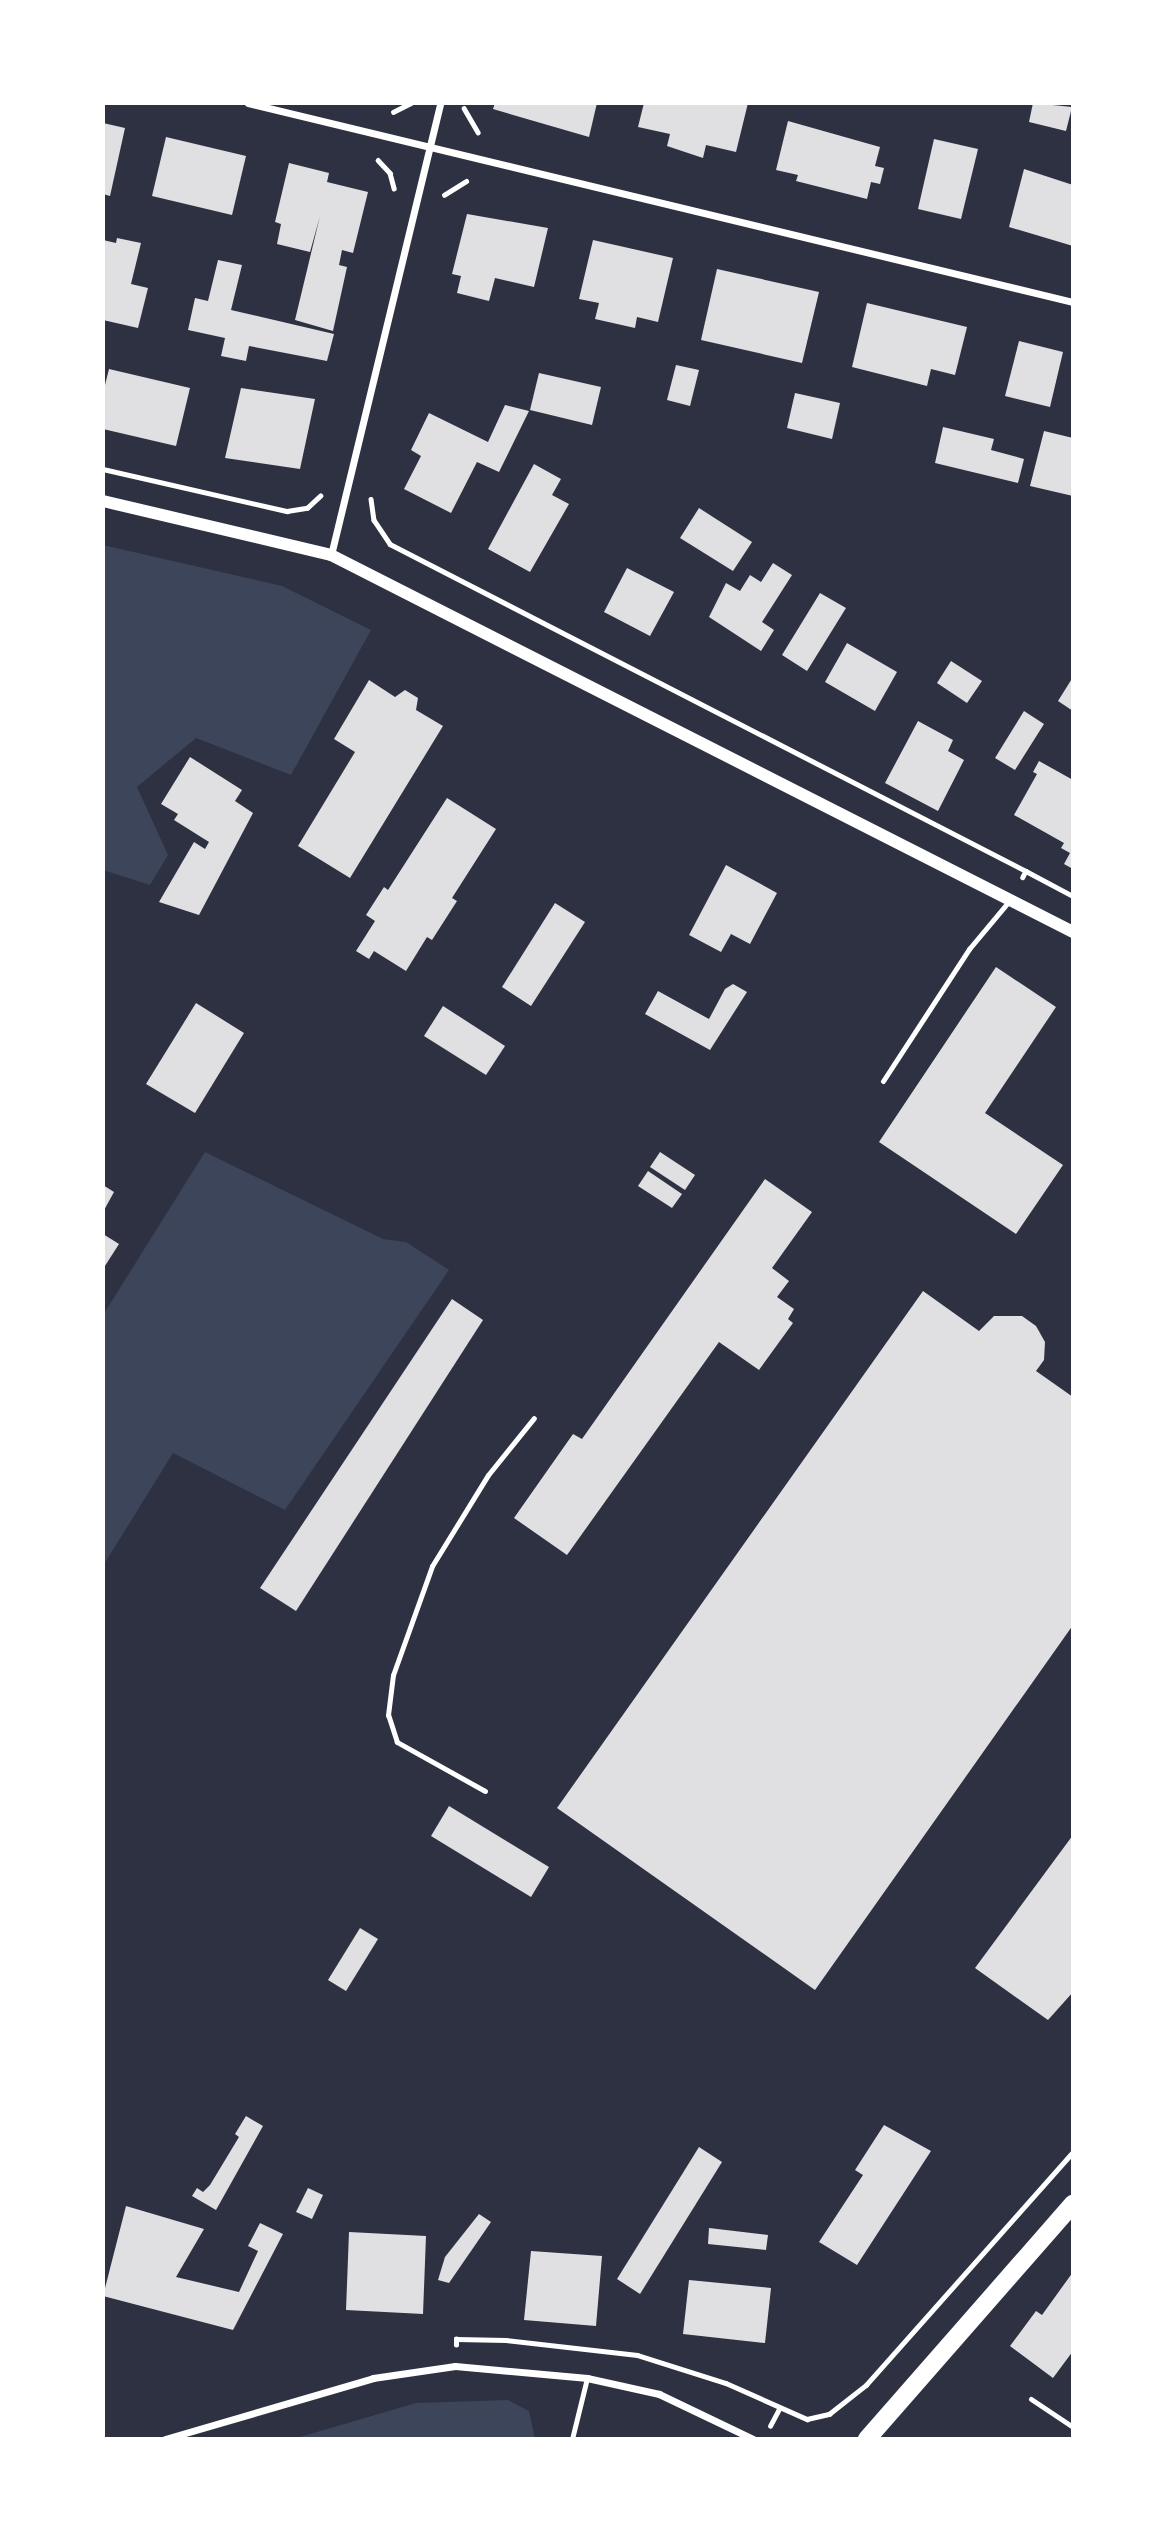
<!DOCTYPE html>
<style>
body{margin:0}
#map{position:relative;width:1176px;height:2542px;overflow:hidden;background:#2d3142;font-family:"Sofia Sans Condensed",sans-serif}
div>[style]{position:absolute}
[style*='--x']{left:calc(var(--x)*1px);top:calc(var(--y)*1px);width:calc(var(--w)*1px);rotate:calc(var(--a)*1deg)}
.green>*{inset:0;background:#3c4559}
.building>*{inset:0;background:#e0e0e3}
.path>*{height:4.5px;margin:-2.25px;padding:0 2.25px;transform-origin:2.25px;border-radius:2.25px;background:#fff}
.service>*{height:5px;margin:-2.5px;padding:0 2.5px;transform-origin:2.5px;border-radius:2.5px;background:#fff}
.minor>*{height:7px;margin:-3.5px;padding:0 3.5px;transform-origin:3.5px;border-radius:3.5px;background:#fff}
.tertiary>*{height:12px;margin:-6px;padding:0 6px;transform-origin:6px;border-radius:6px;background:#fff}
.primary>*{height:18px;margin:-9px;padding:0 9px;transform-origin:9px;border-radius:9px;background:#fff}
span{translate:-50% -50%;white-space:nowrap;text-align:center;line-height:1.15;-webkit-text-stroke:7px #fff;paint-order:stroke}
.frame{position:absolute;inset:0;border:105px solid #fff;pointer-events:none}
</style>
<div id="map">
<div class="green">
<div style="clip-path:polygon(103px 545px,282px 586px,371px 630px,291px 775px,196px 738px,137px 787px,168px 855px,150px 885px,103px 870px)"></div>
<div style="clip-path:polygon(205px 1152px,383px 1239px,406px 1242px,449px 1270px,285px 1510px,173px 1453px,103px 1566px,103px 1315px)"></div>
<div style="clip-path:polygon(508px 2400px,529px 2411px,535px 2439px,293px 2439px,416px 2403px)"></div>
</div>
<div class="building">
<div style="clip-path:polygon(495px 103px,597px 103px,589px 137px,493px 109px)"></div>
<div style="clip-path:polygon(644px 103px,748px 103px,736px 152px,706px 145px,703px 158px,667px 146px,670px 134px,638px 127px)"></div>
<div style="clip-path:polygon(1033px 103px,1072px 107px,1066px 131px,1029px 122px)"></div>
<div style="clip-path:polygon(788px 121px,880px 147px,875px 166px,884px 168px,880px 184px,871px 182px,867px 199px,796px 181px,798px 175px,776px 170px)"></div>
<div style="clip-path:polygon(103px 123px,125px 128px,110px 196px,103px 194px)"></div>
<div style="clip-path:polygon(166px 137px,246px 156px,232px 215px,152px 196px)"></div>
<div style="clip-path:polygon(934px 139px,978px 149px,961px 219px,918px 209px)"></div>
<div style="clip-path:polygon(289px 163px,329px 173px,327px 182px,368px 192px,353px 253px,342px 250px,339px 265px,347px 267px,333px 331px,295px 320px,320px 216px,310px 252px,277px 244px,281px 224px,275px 222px)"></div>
<div style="clip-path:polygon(1024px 169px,1073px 185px,1073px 246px,1009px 227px)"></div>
<div style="clip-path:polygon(467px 214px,548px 228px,534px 287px,495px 278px,489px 301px,457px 293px,461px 276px,452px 274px)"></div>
<div style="clip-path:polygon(117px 238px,141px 243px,131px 284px,148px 288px,138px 328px,103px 320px,103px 240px,116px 243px)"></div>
<div style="clip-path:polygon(593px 240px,673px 258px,658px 322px,637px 317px,635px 328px,595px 319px,599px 303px,579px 299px)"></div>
<div style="clip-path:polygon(218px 260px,242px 265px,231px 310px,334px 334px,327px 361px,249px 346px,246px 361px,221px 356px,225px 338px,188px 330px,195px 298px,208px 301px)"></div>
<div style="clip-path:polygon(717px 269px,819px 292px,802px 363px,701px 340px)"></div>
<div style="clip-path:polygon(867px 303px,967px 327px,955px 375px,931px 369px,927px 386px,852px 367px)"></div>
<div style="clip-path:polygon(1019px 341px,1063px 352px,1050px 407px,1005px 396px)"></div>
<div style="clip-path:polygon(676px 365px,699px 370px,690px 406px,667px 400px)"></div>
<div style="clip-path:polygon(109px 369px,190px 388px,176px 446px,103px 429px,103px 393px)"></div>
<div style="clip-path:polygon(539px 373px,601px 387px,592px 425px,530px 410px)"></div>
<div style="clip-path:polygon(241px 388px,315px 399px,300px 469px,225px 458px)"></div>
<div style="clip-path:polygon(795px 393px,840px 403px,832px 439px,787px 428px)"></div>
<div style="clip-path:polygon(505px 405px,529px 411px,499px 472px,477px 462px,451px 513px,404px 489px,421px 456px,411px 450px,429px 413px,488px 442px)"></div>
<div style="clip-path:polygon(943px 427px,994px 439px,991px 450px,1024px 459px,1018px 483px,935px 463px)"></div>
<div style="clip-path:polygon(1044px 431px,1073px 438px,1073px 496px,1030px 486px)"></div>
<div style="clip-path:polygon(534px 464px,561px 479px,552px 495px,569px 504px,530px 572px,488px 549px)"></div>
<div style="clip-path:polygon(699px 508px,752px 542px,733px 571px,680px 538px)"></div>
<div style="clip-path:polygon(773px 563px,792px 575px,762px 622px,774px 630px,761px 651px,709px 617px,726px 583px,740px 591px,750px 575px,761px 582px)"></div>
<div style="clip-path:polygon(627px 568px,674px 592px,650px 636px,604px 612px)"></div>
<div style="clip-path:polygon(820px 593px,846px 608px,807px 671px,782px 655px)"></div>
<div style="clip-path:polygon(847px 643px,897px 672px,875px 711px,825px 682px)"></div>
<div style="clip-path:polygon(951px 661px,982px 681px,967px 703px,937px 683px)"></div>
<div style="clip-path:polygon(1073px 677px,1073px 711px,1058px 701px)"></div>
<div style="clip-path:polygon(369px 680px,395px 697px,405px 690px,418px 698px,416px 710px,443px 726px,350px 878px,298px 846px,355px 752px,334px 739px)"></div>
<div style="clip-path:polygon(1024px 711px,1044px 724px,1015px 770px,995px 758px)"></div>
<div style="clip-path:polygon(918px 721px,953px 740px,948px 751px,964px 760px,938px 811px,885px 783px)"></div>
<div style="clip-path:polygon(190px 757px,242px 790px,235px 801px,253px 813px,199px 915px,159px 902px,194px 842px,205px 849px,209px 842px,174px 820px,178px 814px,161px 804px)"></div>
<div style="clip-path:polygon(1039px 761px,1073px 780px,1073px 869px,1064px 864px,1070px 853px,1061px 848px,1064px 843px,1014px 815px,1037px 774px,1033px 772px)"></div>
<div style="clip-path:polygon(447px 798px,496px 829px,452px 898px,457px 901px,432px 940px,427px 937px,406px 971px,374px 951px,369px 959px,356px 951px,375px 921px,366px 915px,384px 887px,388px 890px)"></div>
<div style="clip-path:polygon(726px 865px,777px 893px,750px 944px,731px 934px,721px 952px,689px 935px)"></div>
<div style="clip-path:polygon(555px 903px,585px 922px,531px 1006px,502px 987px)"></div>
<div style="clip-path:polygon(996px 967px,1056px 1007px,985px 1113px,1063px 1165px,1016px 1234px,879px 1142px)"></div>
<div style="clip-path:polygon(733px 984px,747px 992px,710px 1050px,645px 1014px,658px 991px,709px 1019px,725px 989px)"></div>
<div style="clip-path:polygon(196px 1003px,244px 1033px,195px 1113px,146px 1084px)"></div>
<div style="clip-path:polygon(443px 1006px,505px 1046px,486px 1075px,424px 1036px)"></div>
<div style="clip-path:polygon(660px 1152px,695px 1175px,685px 1190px,650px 1167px)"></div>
<div style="clip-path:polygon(648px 1171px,682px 1194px,672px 1208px,638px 1186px)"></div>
<div style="clip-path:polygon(765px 1179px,812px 1212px,772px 1268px,789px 1281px,777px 1297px,794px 1309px,788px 1319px,793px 1323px,759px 1370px,719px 1342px,567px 1555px,514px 1518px,573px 1434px,582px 1439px)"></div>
<div style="clip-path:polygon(103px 1185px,114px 1192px,103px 1212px)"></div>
<div style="clip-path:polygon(103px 1234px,119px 1244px,103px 1269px)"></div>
<div style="clip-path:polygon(923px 1291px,979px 1331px,994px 1316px,1022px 1316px,1036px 1326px,1045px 1342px,1044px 1360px,1036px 1371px,1073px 1397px,1073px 1625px,815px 1990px,557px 1808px)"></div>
<div style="clip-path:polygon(452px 1299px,483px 1320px,296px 1611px,260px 1588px)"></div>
<div style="clip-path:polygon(449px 1806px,549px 1867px,531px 1897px,431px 1836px)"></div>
<div style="clip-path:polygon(1073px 1835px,1073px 1992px,1048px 2020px,975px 1968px)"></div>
<div style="clip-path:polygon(360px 1928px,378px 1939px,346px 1991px,328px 1980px)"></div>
<div style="clip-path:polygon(246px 2116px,263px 2126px,216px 2210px,192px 2196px,197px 2188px,203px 2192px,210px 2185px,239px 2137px,235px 2134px)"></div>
<div style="clip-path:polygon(884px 2125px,931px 2151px,857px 2265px,819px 2242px,863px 2175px,855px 2170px)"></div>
<div style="clip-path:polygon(699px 2147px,722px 2162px,640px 2294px,617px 2279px)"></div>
<div style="clip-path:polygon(308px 2188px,323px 2195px,312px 2219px,296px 2212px)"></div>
<div style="clip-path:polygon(126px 2206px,204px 2229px,176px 2277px,239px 2292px,258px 2251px,248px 2246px,260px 2223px,283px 2234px,233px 2330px,103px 2296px)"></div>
<div style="clip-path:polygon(479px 2214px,491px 2222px,449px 2283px,438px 2280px,445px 2257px)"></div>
<div style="clip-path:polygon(709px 2228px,768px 2235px,766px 2250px,708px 2244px)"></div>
<div style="clip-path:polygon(349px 2232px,426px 2236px,423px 2314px,346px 2310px)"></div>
<div style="clip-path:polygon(531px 2251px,602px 2256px,596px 2326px,524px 2320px)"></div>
<div style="clip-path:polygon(1073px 2272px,1073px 2351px,1053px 2378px,1010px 2346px,1036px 2311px,1042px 2315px)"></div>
<div style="clip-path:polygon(689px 2280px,771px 2288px,765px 2343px,683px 2334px)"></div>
</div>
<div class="path">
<div style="--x:464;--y:108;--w:28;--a:60"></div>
<div style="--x:393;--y:112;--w:20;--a:-27"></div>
<div style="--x:378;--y:160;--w:18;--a:47"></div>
<div style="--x:390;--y:173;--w:16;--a:75"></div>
<div style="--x:444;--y:195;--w:26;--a:-32"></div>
<div style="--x:103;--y:469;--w:189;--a:12.9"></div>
<div style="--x:287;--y:511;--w:20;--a:-9"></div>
<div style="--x:307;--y:508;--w:18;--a:-43"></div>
<div style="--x:371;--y:499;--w:21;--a:82"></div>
<div style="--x:374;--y:520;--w:29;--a:56"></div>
<div style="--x:390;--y:544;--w:715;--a:27.21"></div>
<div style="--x:1026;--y:871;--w:7;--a:117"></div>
<div style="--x:1026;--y:871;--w:53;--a:28"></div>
<div style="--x:456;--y:2345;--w:6;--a:-90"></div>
<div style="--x:456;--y:2339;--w:50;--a:1.1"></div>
<div style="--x:506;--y:2340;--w:132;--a:6.5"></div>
<div style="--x:637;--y:2355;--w:93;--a:17.5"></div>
<div style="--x:726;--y:2383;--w:89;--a:24"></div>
<div style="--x:807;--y:2419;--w:23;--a:-13"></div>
<div style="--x:829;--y:2414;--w:47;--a:-38.1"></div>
<div style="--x:866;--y:2385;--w:312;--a:-48.4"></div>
<div style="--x:770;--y:2426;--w:19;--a:-62"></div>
</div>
<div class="service">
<div style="--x:883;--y:1081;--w:158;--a:-56.9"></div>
<div style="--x:969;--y:949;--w:64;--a:-50.1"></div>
<div style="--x:485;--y:1791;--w:101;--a:-150.9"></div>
<div style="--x:397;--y:1742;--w:28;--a:-108"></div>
<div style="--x:388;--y:1715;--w:40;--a:-82.9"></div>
<div style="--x:393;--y:1675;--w:116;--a:-70.3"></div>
<div style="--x:432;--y:1566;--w:107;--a:-58.4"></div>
<div style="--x:488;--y:1475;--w:73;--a:-51.1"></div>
<div style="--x:1031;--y:2399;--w:50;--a:33.7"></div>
<div style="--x:572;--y:2439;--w:63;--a:-76.2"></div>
</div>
<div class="minor">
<div style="--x:248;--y:103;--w:849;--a:13.56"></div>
<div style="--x:331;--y:555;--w:465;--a:-76.4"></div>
<div style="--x:165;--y:2439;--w:217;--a:-16.3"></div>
<div style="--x:373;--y:2378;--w:83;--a:-8.3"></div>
<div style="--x:455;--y:2366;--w:133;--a:5.2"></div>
<div style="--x:587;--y:2378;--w:74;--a:12.5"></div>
<div style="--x:659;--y:2394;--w:104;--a:25.6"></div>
</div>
<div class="tertiary">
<div style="--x:103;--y:501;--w:234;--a:13.3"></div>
<div style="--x:331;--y:555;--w:832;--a:26.93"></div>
</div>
<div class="primary">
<div style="--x:867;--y:2439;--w:313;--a:-48.8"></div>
</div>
<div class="frame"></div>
</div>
